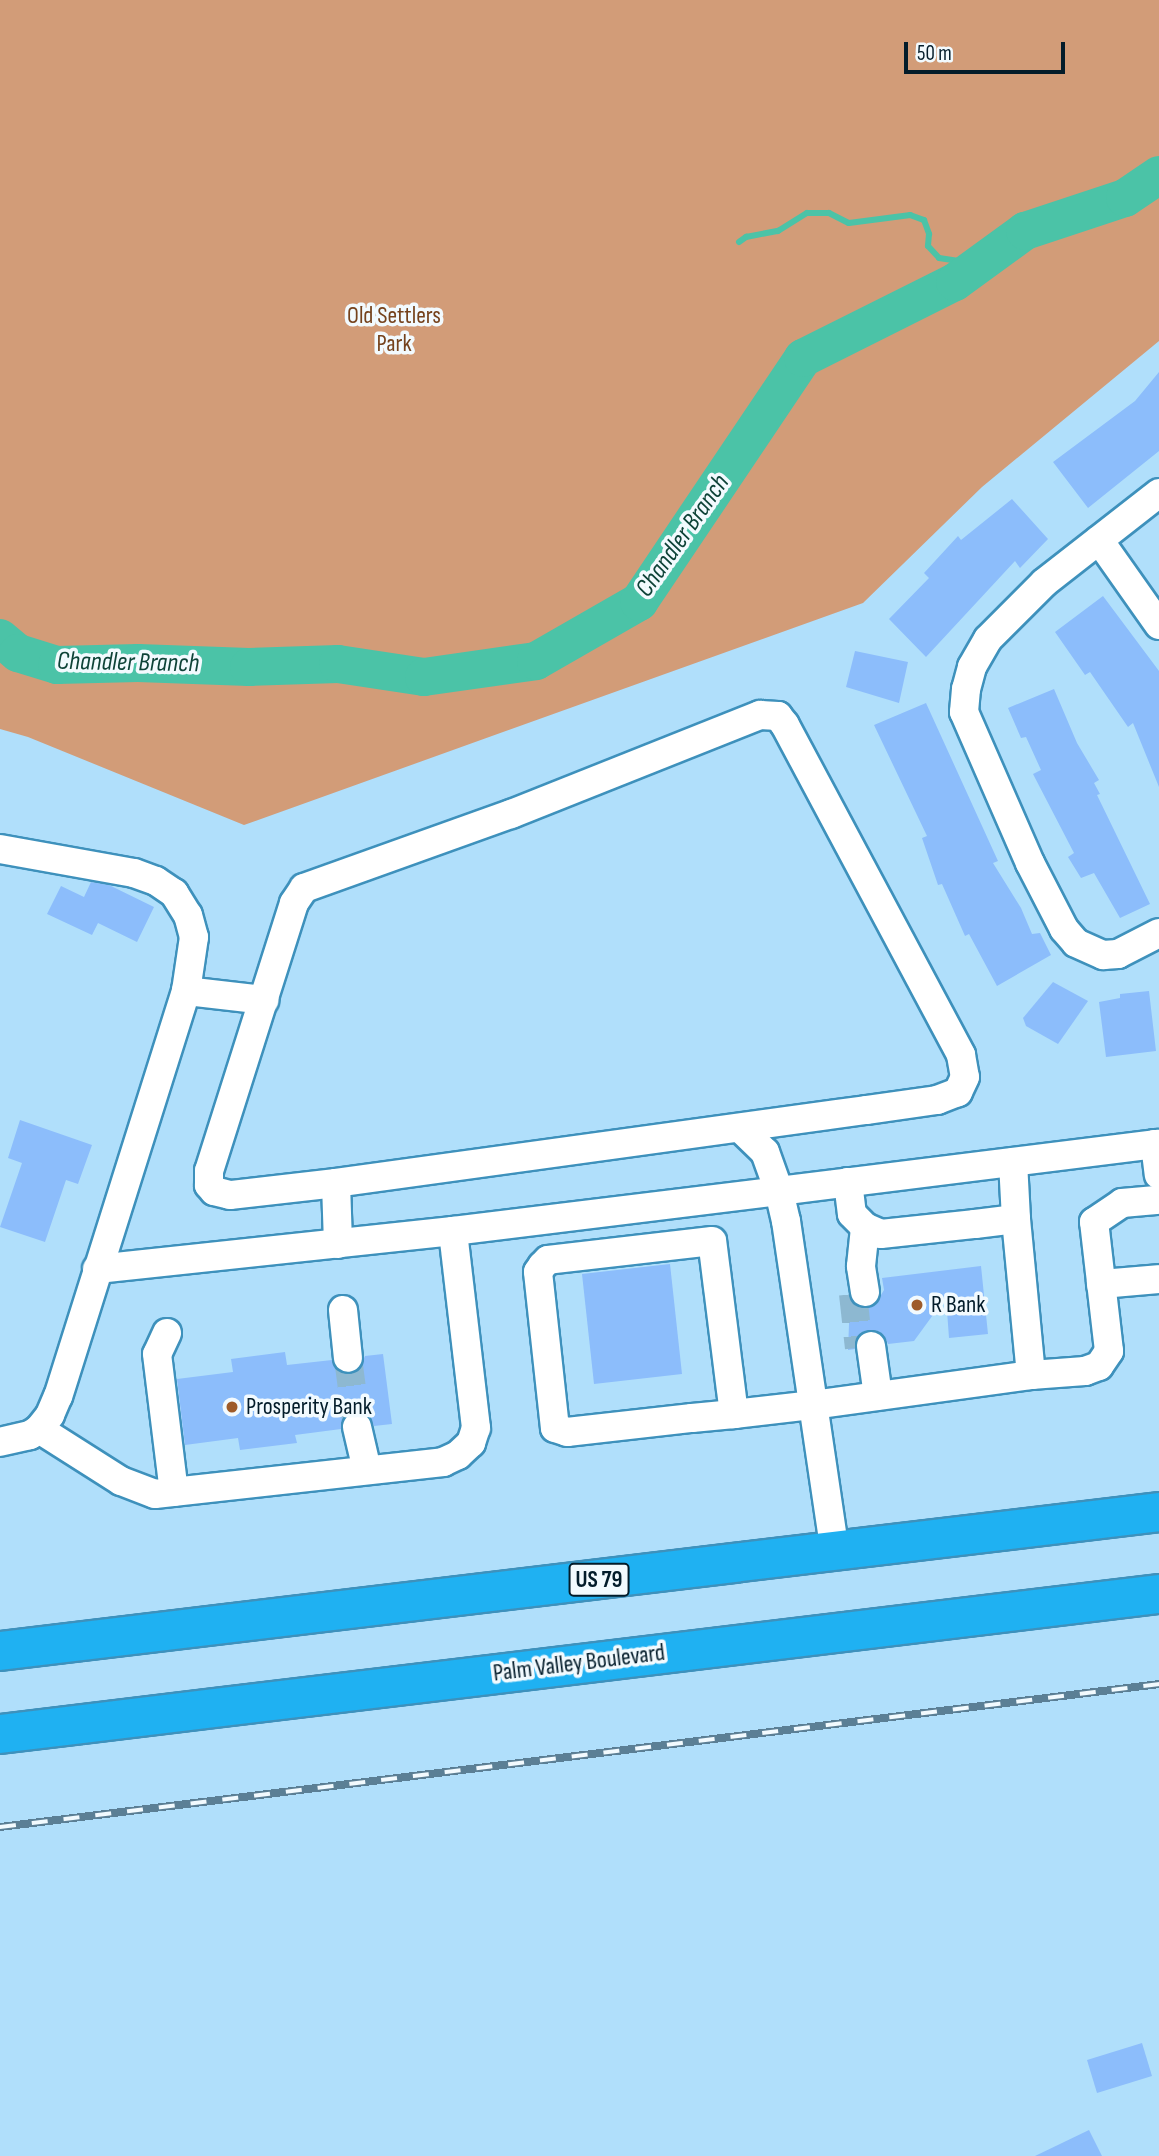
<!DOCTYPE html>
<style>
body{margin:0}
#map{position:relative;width:1159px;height:2156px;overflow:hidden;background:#b0dffb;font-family:"Sofia Sans Condensed",sans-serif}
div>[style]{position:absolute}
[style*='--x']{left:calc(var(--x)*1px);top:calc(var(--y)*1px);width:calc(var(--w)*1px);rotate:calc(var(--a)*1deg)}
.green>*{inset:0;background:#d29c78}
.stream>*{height:6px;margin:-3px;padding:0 3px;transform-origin:3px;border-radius:3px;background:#4bc3a7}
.river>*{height:38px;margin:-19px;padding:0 19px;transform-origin:19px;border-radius:19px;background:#4bc3a7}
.building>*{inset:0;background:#8cbdfb}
.minor-tunnel>*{height:28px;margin-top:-14px;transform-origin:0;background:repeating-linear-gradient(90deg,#8db8d1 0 28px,transparent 0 42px)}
.roads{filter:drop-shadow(2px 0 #3e91bc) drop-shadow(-2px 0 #3e91bc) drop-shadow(0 2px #3e91bc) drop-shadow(0 -2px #3e91bc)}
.minor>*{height:28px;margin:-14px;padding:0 14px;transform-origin:14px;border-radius:14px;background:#fff}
.highway>*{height:38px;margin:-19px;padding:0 19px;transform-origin:19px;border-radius:19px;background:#1fb1f2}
.rail>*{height:8px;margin-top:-4px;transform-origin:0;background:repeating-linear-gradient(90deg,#f2fafe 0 16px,#5b7f95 0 32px);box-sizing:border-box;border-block:2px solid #5b7f95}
.dots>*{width:19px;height:19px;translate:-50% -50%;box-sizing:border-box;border:4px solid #f2fafe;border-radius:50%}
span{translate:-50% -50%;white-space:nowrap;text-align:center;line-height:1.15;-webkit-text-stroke:7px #f2fafe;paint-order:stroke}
.shield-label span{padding:2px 5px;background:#f2fafe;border:2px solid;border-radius:5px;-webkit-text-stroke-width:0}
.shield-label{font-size:23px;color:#031c2a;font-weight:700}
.park-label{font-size:24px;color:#75421c}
.poi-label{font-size:24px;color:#031c2a}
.left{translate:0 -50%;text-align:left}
.street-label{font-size:24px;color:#031c2a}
.water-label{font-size:26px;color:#0e4338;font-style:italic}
.scale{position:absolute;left:904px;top:42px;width:161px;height:32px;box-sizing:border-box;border:4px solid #031c2a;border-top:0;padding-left:9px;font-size:21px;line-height:24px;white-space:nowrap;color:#031c2a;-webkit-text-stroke:5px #f2fafe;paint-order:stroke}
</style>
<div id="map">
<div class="green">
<div style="clip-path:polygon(0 0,1159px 0,1159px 341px,982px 487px,863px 603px,244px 825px,28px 737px,0 729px)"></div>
</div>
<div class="stream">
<div style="--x:739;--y:242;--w:9;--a:-36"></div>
<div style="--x:746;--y:237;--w:33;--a:-11"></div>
<div style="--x:778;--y:231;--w:34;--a:-32"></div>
<div style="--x:807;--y:213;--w:22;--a:0"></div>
<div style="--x:829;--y:213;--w:22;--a:27"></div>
<div style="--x:849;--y:223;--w:62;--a:-7.5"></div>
<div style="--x:910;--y:215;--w:15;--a:20"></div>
<div style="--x:924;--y:220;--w:15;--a:70"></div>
<div style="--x:929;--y:234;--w:12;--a:95"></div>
<div style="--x:928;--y:246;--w:16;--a:47"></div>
<div style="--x:939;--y:258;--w:40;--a:8.5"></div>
</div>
<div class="river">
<div style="--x:0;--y:638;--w:23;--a:40"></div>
<div style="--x:18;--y:653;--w:41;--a:17.1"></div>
<div style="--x:57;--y:665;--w:81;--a:-1.4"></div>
<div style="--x:138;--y:663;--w:111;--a:2.1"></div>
<div style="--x:249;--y:667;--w:89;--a:-1.9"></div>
<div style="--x:338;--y:664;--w:87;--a:8.6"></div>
<div style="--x:424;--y:677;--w:113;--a:-8.1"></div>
<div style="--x:536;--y:661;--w:119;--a:-29.8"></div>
<div style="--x:639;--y:602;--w:294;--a:-56.1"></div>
<div style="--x:803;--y:358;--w:170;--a:-26.6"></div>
<div style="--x:955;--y:282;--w:87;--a:-36.1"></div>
<div style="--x:1025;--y:231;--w:105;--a:-18.3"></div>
<div style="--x:1125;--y:198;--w:41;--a:-34.1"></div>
</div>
<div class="building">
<div style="clip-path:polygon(1159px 372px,1159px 451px,1088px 508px,1053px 462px,1135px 401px)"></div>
<div style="clip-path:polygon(1012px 499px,1048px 539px,1020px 568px,1015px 561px,926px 657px,889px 619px,929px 578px,924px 573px,958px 536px,961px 540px)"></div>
<div style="clip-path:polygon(1103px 596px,1159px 671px,1159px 787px,1133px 723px,1128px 727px,1090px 672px,1085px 675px,1055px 632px)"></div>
<div style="clip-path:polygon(855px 651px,908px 662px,899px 703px,846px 687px)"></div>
<div style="clip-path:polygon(1054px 689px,1077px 743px,1099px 780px,1094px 783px,1100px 794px,1097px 795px,1150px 904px,1120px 918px,1094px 873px,1081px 878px,1068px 857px,1074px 853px,1033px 774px,1041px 770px,1026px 737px,1021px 738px,1008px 708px)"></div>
<div style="clip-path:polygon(926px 703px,998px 861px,993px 863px,1021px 908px,1032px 934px,1040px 933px,1051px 955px,997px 986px,969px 934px,965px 936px,942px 884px,938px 885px,922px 838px,927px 836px,874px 725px)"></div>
<div style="clip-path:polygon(91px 882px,109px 885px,154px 907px,137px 942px,98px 923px,92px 935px,47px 914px,61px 886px,84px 897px)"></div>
<div style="clip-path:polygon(1053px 982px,1088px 1001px,1058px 1044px,1026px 1026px,1023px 1018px)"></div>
<div style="clip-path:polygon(1149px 991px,1156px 1051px,1106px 1057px,1099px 1002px,1120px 998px,1120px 994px)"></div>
<div style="clip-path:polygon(20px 1120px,92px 1145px,78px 1184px,66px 1180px,45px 1242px,0 1227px,22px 1163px,8px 1158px)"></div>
<div style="clip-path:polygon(670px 1264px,682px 1374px,594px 1384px,582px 1274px)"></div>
<div style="clip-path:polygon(981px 1266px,988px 1334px,949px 1338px,946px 1297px,914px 1341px,888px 1344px,884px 1335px,869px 1330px,860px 1333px,855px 1349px,848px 1350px,850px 1299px,860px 1308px,875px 1305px,884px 1290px,882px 1278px)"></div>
<div style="clip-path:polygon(285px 1352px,287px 1365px,332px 1360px,335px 1368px,349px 1375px,358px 1371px,365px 1356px,383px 1354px,392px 1424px,374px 1426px,369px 1415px,354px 1411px,345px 1415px,341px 1429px,295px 1435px,297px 1443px,240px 1450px,238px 1438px,185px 1445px,177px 1379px,233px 1372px,231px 1359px)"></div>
<div style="clip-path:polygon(1142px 2043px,1152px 2076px,1097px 2093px,1087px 2060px)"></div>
<div style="clip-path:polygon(1089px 2130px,1102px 2156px,1035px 2156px)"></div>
</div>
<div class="minor-tunnel">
<div style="--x:853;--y:1294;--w:54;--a:83.7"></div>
<div style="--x:348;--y:1358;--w:70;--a:82.6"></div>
</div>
<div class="roads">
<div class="minor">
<div style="--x:1159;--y:493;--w:146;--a:142"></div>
<div style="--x:1044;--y:583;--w:79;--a:135"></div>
<div style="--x:988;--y:639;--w:32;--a:120"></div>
<div style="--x:972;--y:667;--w:23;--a:105"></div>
<div style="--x:966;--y:689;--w:23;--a:95"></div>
<div style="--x:964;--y:712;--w:165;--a:66.4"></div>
<div style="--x:1030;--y:863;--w:74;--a:62.7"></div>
<div style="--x:1064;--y:929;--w:18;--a:49"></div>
<div style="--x:1076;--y:943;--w:30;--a:24"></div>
<div style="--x:1103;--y:955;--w:15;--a:-4"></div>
<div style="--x:1118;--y:954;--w:46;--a:-27.1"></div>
<div style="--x:1099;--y:540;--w:104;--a:54.8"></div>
<div style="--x:760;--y:715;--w:18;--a:3"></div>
<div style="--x:778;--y:716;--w:11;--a:52"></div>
<div style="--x:785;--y:725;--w:374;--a:61.9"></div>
<div style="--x:961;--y:1055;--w:22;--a:80"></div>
<div style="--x:965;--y:1077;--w:17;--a:115"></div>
<div style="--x:958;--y:1092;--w:22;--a:159"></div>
<div style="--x:937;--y:1100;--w:72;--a:172"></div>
<div style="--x:866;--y:1110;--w:535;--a:172.16"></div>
<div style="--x:336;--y:1183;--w:107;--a:173.5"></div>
<div style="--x:230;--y:1195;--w:16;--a:-166"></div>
<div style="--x:214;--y:1191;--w:8;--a:-130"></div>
<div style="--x:209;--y:1185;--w:14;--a:-90"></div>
<div style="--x:209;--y:1171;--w:281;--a:-72.4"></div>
<div style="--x:294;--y:903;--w:18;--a:-56"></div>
<div style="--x:304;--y:888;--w:220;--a:-19.7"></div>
<div style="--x:511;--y:814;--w:268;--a:-21.7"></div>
<div style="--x:0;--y:849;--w:136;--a:10.2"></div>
<div style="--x:134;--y:873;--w:23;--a:20"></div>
<div style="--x:156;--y:881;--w:22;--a:34"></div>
<div style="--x:174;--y:893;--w:26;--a:58"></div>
<div style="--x:188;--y:915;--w:23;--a:75"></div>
<div style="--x:194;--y:937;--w:55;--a:98.4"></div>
<div style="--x:186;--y:991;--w:425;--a:107.5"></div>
<div style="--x:58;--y:1396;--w:21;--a:113"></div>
<div style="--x:50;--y:1415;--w:18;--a:128"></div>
<div style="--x:39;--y:1429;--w:11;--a:146"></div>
<div style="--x:30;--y:1435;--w:31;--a:167"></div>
<div style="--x:186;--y:991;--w:79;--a:6.6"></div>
<div style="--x:741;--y:1129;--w:33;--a:44"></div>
<div style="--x:765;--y:1152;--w:41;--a:70.3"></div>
<div style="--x:779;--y:1191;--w:383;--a:-7.1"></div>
<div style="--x:1155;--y:1144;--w:31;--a:83"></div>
<div style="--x:848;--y:1182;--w:32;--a:83"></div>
<div style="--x:852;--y:1214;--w:18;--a:45"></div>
<div style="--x:865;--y:1227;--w:17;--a:24"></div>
<div style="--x:881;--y:1234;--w:95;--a:-6.1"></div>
<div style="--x:975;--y:1224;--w:41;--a:-7"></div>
<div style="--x:1016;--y:1219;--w:57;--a:-93"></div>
<div style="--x:336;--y:1183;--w:61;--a:88.1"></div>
<div style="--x:97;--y:1269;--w:358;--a:-6.1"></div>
<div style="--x:453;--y:1231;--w:328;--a:-7"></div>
<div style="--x:779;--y:1191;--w:31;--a:77"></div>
<div style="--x:786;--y:1221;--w:334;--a:81.6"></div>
<div style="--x:1101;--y:1284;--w:58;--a:-4.9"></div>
<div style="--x:865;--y:1292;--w:26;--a:-99"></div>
<div style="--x:861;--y:1266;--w:39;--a:-84"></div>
<div style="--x:343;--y:1310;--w:48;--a:84.1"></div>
<div style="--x:167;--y:1333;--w:23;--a:115"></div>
<div style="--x:157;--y:1354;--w:139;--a:83"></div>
<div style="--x:871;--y:1346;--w:50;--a:82"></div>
<div style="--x:1031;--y:1375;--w:54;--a:-4.2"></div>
<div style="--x:1085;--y:1371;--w:15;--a:-20"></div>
<div style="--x:1099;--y:1366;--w:18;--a:-56"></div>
<div style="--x:1109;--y:1351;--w:130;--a:-96.6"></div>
<div style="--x:1094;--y:1222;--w:34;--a:-34"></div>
<div style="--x:1122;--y:1203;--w:37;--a:-5"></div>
<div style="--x:734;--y:1414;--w:174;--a:-97.2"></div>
<div style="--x:712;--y:1241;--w:165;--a:173.4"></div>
<div style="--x:548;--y:1260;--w:8;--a:135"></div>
<div style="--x:542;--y:1266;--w:7;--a:124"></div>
<div style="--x:538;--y:1272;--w:157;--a:83.8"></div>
<div style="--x:555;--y:1428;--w:13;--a:18"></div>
<div style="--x:567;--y:1432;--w:126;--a:-6.4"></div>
<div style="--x:692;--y:1418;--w:42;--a:-5.4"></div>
<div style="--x:734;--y:1414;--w:80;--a:-6.5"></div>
<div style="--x:813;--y:1405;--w:220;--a:-7.8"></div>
<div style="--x:1031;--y:1375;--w:157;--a:-95.5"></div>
<div style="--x:357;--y:1427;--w:44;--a:76.9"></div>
<div style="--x:39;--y:1429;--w:97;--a:32.4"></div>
<div style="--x:121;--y:1481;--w:36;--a:21"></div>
<div style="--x:155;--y:1494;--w:290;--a:-6.3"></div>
<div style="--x:443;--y:1462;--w:17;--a:-25"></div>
<div style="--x:458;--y:1455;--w:18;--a:-43"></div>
<div style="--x:471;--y:1443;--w:16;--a:-72"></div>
<div style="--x:476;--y:1428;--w:198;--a:-96.7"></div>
</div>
<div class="highway">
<div style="--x:0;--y:1651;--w:1167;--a:-6.84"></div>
<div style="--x:0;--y:1734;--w:1167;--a:-6.89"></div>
</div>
</div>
<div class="rail">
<div style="--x:0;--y:1827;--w:1168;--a:-7.03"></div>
</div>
<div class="dots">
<div style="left:917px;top:1305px;background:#9e5b29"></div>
<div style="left:232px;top:1407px;background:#9e5b29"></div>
</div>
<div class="shield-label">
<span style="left:599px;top:1580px">US 79</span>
</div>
<div class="park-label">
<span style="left:394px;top:330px">Old Settlers<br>Park</span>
</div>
<div class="poi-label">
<span class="left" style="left:931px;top:1305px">R Bank</span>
<span class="left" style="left:246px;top:1407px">Prosperity Bank</span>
</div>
<div class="street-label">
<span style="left:579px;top:1663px;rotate:-7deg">Palm Valley Boulevard</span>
</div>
<div class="water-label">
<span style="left:683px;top:536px;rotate:-55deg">Chandler Branch</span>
<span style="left:128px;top:663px;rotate:1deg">Chandler Branch</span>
</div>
<div class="scale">50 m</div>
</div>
